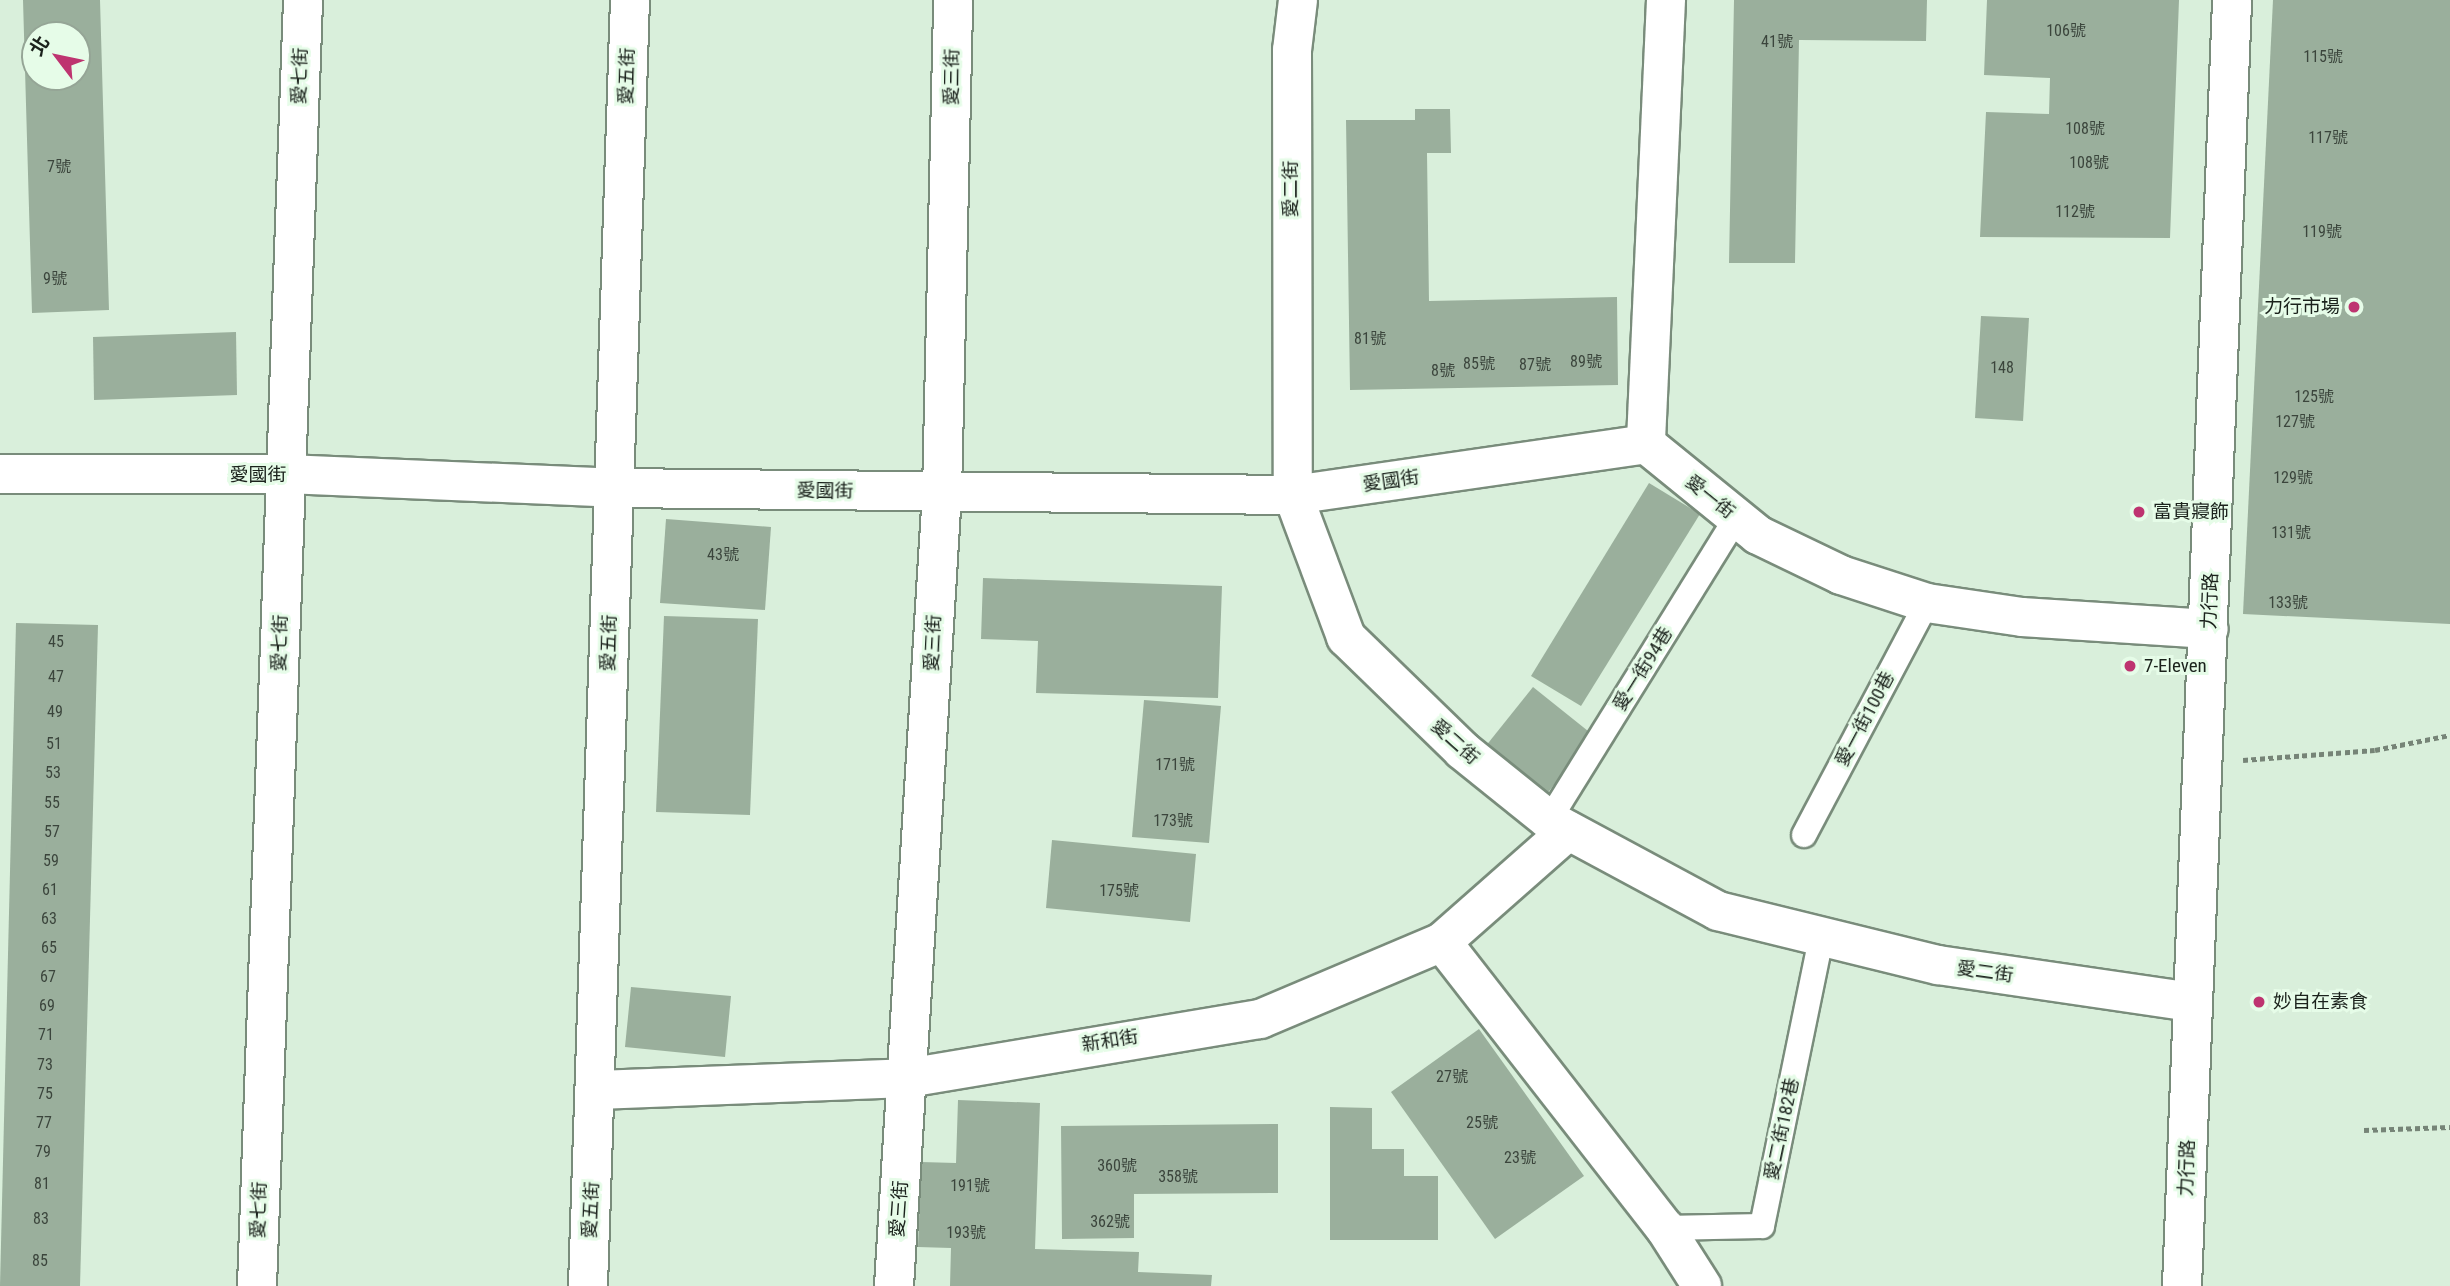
<!DOCTYPE html>
<meta charset="utf-8">
<style>
body{margin:0}
#map{position:relative;width:2450px;height:1286px;overflow:hidden;background:#d9efdb;font-family:"Roboto Condensed","Noto Sans TC",sans-serif}
div>[style]{position:absolute}
[style*='--x']{left:calc(var(--x)*1px);top:calc(var(--y)*1px);width:calc(var(--w)*1px);rotate:calc(var(--a)*1deg)}
.building>*{inset:0;background:#9aaf9c}
.path>*{height:4.5px;margin-top:-2.25px;transform-origin:0;background:repeating-linear-gradient(90deg,#768477 0 5px,transparent 0 8.5px)}
.roads{filter:drop-shadow(2px 0 #798c7b) drop-shadow(-2px 0 #798c7b) drop-shadow(0 2px #798c7b) drop-shadow(0 -2px #798c7b)}
.service>*{height:24px;margin:-12px;padding:0 12px;transform-origin:12px;border-radius:12px;background:#fff}
.minor>*{height:38px;margin:-19px;padding:0 19px;transform-origin:19px;border-radius:19px;background:#fff}
.tertiary>*{height:38px;margin:-19px;padding:0 19px;transform-origin:19px;border-radius:19px;background:#fff}
.dots>*{width:19px;height:19px;translate:-50% -50%;box-sizing:border-box;border:4px solid #e6fce8;border-radius:50%}
span{translate:-50% -50%;white-space:nowrap;text-align:center;line-height:1.15;-webkit-text-stroke:6px #e6fce8;paint-order:stroke}
.number-label{font-size:16px;color:#3b453c}
.number-label span{-webkit-text-stroke-width:0}
.street-label{font-size:19px;color:#1b221c}
.poi-label{font-size:19px;color:#1b221c}
.right{translate:-100% -50%;text-align:right}
.left{translate:0 -50%;text-align:left}
.north{position:absolute;left:21px;top:21px;width:70px;height:70px;box-sizing:border-box;background:#e6fce8;border:2px solid #95a596;border-radius:50%;rotate:302deg;font-size:19px;font-weight:700;line-height:28px;text-align:center;color:#1b221c}
.north::after{content:'';display:block;margin:auto;width:24px;height:32px;background:#be3470;clip-path:polygon(50% 0,100% 100%,50% 72%,0 100%)}
</style>
<div id="map">
<div class="building">
<div style="clip-path:polygon(evenodd,23px 0,100px 0,109px 310px,32px 313px,23px 0,35px 35px,77px 35px,77px 77px,35px 77px,35px 35px)"></div>
<div style="clip-path:polygon(1734px 0,1927px 0,1926px 41px,1799px 40px,1795px 263px,1729px 263px)"></div>
<div style="clip-path:polygon(1987px 0,2179px 0,2170px 238px,1980px 237px,1986px 112px,2049px 114px,2050px 78px,1984px 75px)"></div>
<div style="clip-path:polygon(2273px 0,2450px 0,2450px 624px,2243px 614px)"></div>
<div style="clip-path:polygon(1415px 109px,1450px 109px,1451px 153px,1427px 153px,1429px 301px,1617px 297px,1618px 385px,1350px 390px,1346px 120px,1415px 120px)"></div>
<div style="clip-path:polygon(1981px 316px,2029px 318px,2023px 421px,1975px 418px)"></div>
<div style="clip-path:polygon(236px 332px,237px 395px,94px 400px,93px 337px)"></div>
<div style="clip-path:polygon(1649px 483px,1700px 514px,1581px 706px,1531px 676px)"></div>
<div style="clip-path:polygon(666px 519px,771px 527px,765px 610px,660px 603px)"></div>
<div style="clip-path:polygon(983px 578px,1222px 586px,1218px 698px,1036px 693px,1038px 641px,981px 639px)"></div>
<div style="clip-path:polygon(664px 616px,758px 619px,750px 815px,656px 812px)"></div>
<div style="clip-path:polygon(16px 623px,98px 625px,80px 1286px,0 1286px)"></div>
<div style="clip-path:polygon(1533px 687px,1593px 735px,1546px 795px,1485px 747px)"></div>
<div style="clip-path:polygon(1144px 700px,1221px 706px,1209px 843px,1132px 837px)"></div>
<div style="clip-path:polygon(1052px 840px,1196px 854px,1190px 922px,1046px 908px)"></div>
<div style="clip-path:polygon(631px 987px,731px 996px,725px 1057px,625px 1047px)"></div>
<div style="clip-path:polygon(1479px 1029px,1584px 1176px,1495px 1239px,1391px 1092px)"></div>
<div style="clip-path:polygon(958px 1100px,1040px 1103px,1035px 1249px,1139px 1252px,1138px 1272px,1212px 1275px,1211px 1286px,950px 1286px,951px 1248px,918px 1247px,921px 1162px,956px 1163px)"></div>
<div style="clip-path:polygon(1330px 1107px,1372px 1108px,1372px 1149px,1404px 1149px,1404px 1176px,1438px 1176px,1438px 1240px,1330px 1240px)"></div>
<div style="clip-path:polygon(1278px 1124px,1278px 1193px,1134px 1194px,1134px 1238px,1062px 1239px,1061px 1126px)"></div>
</div>
<div class="path">
<div style="--x:2243;--y:760;--w:132;--a:-4.3"></div>
<div style="--x:2375;--y:750;--w:76;--a:-11.3"></div>
<div style="--x:2364;--y:1130;--w:86;--a:-2"></div>
</div>
<div class="roads">
<div class="service">
<div style="--x:1549;--y:820;--w:355;--a:-58.2"></div>
<div style="--x:1804;--y:835;--w:263;--a:-62.1"></div>
<div style="--x:1665;--y:1228;--w:97;--a:-1.2"></div>
<div style="--x:1762;--y:1226;--w:294;--a:-78.4"></div>
</div>
<div class="minor">
<div style="--x:1298;--y:0;--w:50;--a:96.8"></div>
<div style="--x:1292;--y:50;--w:445;--a:89.9"></div>
<div style="--x:1293;--y:495;--w:152;--a:69.5"></div>
<div style="--x:1346;--y:637;--w:162;--a:44.2"></div>
<div style="--x:1462;--y:750;--w:112;--a:38.8"></div>
<div style="--x:1549;--y:820;--w:192;--a:28.3"></div>
<div style="--x:1718;--y:911;--w:227;--a:13.8"></div>
<div style="--x:1938;--y:965;--w:257;--a:8.3"></div>
<div style="--x:1666;--y:0;--w:444;--a:92.6"></div>
<div style="--x:1646;--y:444;--w:144;--a:39.1"></div>
<div style="--x:1758;--y:535;--w:92;--a:25.7"></div>
<div style="--x:1841;--y:575;--w:90;--a:18"></div>
<div style="--x:1927;--y:603;--w:96;--a:8.4"></div>
<div style="--x:2022;--y:617;--w:187;--a:3.7"></div>
<div style="--x:0;--y:474;--w:286;--a:0"></div>
<div style="--x:286;--y:474;--w:328;--a:2.4"></div>
<div style="--x:614;--y:488;--w:679;--a:0.59"></div>
<div style="--x:1293;--y:495;--w:357;--a:-8.2"></div>
<div style="--x:1442;--y:942;--w:363;--a:52.1"></div>
<div style="--x:1665;--y:1228;--w:69;--a:57.5"></div>
<div style="--x:597;--y:1090;--w:310;--a:-2.2"></div>
<div style="--x:907;--y:1078;--w:358;--a:-9.5"></div>
<div style="--x:1260;--y:1019;--w:198;--a:-22.9"></div>
<div style="--x:1442;--y:942;--w:168;--a:-41.4"></div>
<div style="--x:257;--y:1286;--w:1287;--a:-87.95"></div>
<div style="--x:588;--y:1286;--w:1287;--a:-88.13"></div>
<div style="--x:894;--y:1286;--w:794;--a:-86.54"></div>
<div style="--x:942;--y:493;--w:493;--a:-88.7"></div>
</div>
<div class="tertiary">
<div style="--x:2182;--y:1286;--w:1287;--a:-87.77"></div>
</div>
</div>
<div class="dots">
<div style="left:2354px;top:307px;background:#be3470"></div>
<div style="left:2139px;top:512px;background:#be3470"></div>
<div style="left:2130px;top:666px;background:#be3470"></div>
<div style="left:2259px;top:1002px;background:#be3470"></div>
</div>
<div class="number-label">
<span style="left:2066px;top:31px">106號</span>
<span style="left:1777px;top:42px">41號</span>
<span style="left:2323px;top:57px">115號</span>
<span style="left:2085px;top:129px">108號</span>
<span style="left:2328px;top:138px">117號</span>
<span style="left:2089px;top:163px">108號</span>
<span style="left:59px;top:167px">7號</span>
<span style="left:2075px;top:212px">112號</span>
<span style="left:2322px;top:232px">119號</span>
<span style="left:55px;top:279px">9號</span>
<span style="left:1370px;top:339px">81號</span>
<span style="left:1586px;top:362px">89號</span>
<span style="left:1479px;top:364px">85號</span>
<span style="left:1535px;top:365px">87號</span>
<span style="left:2002px;top:368px">148</span>
<span style="left:1443px;top:371px">8號</span>
<span style="left:2314px;top:397px">125號</span>
<span style="left:2295px;top:422px">127號</span>
<span style="left:2293px;top:478px">129號</span>
<span style="left:2291px;top:533px">131號</span>
<span style="left:723px;top:555px">43號</span>
<span style="left:2288px;top:603px">133號</span>
<span style="left:56px;top:642px">45</span>
<span style="left:56px;top:677px">47</span>
<span style="left:55px;top:712px">49</span>
<span style="left:54px;top:744px">51</span>
<span style="left:1175px;top:765px">171號</span>
<span style="left:53px;top:773px">53</span>
<span style="left:52px;top:803px">55</span>
<span style="left:1173px;top:821px">173號</span>
<span style="left:52px;top:832px">57</span>
<span style="left:51px;top:861px">59</span>
<span style="left:50px;top:890px">61</span>
<span style="left:1119px;top:891px">175號</span>
<span style="left:49px;top:919px">63</span>
<span style="left:49px;top:948px">65</span>
<span style="left:48px;top:977px">67</span>
<span style="left:47px;top:1006px">69</span>
<span style="left:46px;top:1035px">71</span>
<span style="left:45px;top:1065px">73</span>
<span style="left:1452px;top:1077px">27號</span>
<span style="left:45px;top:1094px">75</span>
<span style="left:44px;top:1123px">77</span>
<span style="left:1482px;top:1123px">25號</span>
<span style="left:43px;top:1152px">79</span>
<span style="left:1520px;top:1158px">23號</span>
<span style="left:1117px;top:1166px">360號</span>
<span style="left:1178px;top:1177px">358號</span>
<span style="left:42px;top:1184px">81</span>
<span style="left:970px;top:1186px">191號</span>
<span style="left:41px;top:1219px">83</span>
<span style="left:1110px;top:1222px">362號</span>
<span style="left:966px;top:1233px">193號</span>
<span style="left:40px;top:1261px">85</span>
</div>
<div class="street-label">
<span style="left:300px;top:76px;rotate:-88deg">愛七街</span>
<span style="left:627px;top:76px;rotate:-88deg">愛五街</span>
<span style="left:952px;top:77px;rotate:-89deg">愛三街</span>
<span style="left:1291px;top:189px;rotate:-90deg">愛二街</span>
<span style="left:258px;top:475px">愛國街</span>
<span style="left:1391px;top:481px;rotate:-8deg">愛國街</span>
<span style="left:825px;top:491px;rotate:1deg">愛國街</span>
<span style="left:1710px;top:497px;rotate:39deg">愛一街</span>
<span style="left:2210px;top:601px;rotate:-88deg">力行路</span>
<span style="left:280px;top:643px;rotate:-88deg">愛七街</span>
<span style="left:609px;top:643px;rotate:-88deg">愛五街</span>
<span style="left:933px;top:643px;rotate:-87deg">愛三街</span>
<span style="left:1643px;top:669px;rotate:-58deg">愛一街94巷</span>
<span style="left:1865px;top:719px;rotate:-62deg">愛一街100巷</span>
<span style="left:1455px;top:742px;rotate:42deg">愛二街</span>
<span style="left:1985px;top:972px;rotate:8deg">愛二街</span>
<span style="left:1110px;top:1041px;rotate:-9deg">新和街</span>
<span style="left:1782px;top:1129px;rotate:-78deg">愛二街182巷</span>
<span style="left:2187px;top:1168px;rotate:-88deg">力行路</span>
<span style="left:899px;top:1209px;rotate:-86deg">愛三街</span>
<span style="left:259px;top:1210px;rotate:-88deg">愛七街</span>
<span style="left:591px;top:1210px;rotate:-87deg">愛五街</span>
</div>
<div class="poi-label">
<span class="right" style="left:2340px;top:307px">力行市場</span>
<span class="left" style="left:2153px;top:512px">富貴寢飾</span>
<span class="left" style="left:2144px;top:666px">7-Eleven</span>
<span class="left" style="left:2273px;top:1002px">妙自在素食</span>
</div>
<div class="north">北</div>
</div>
